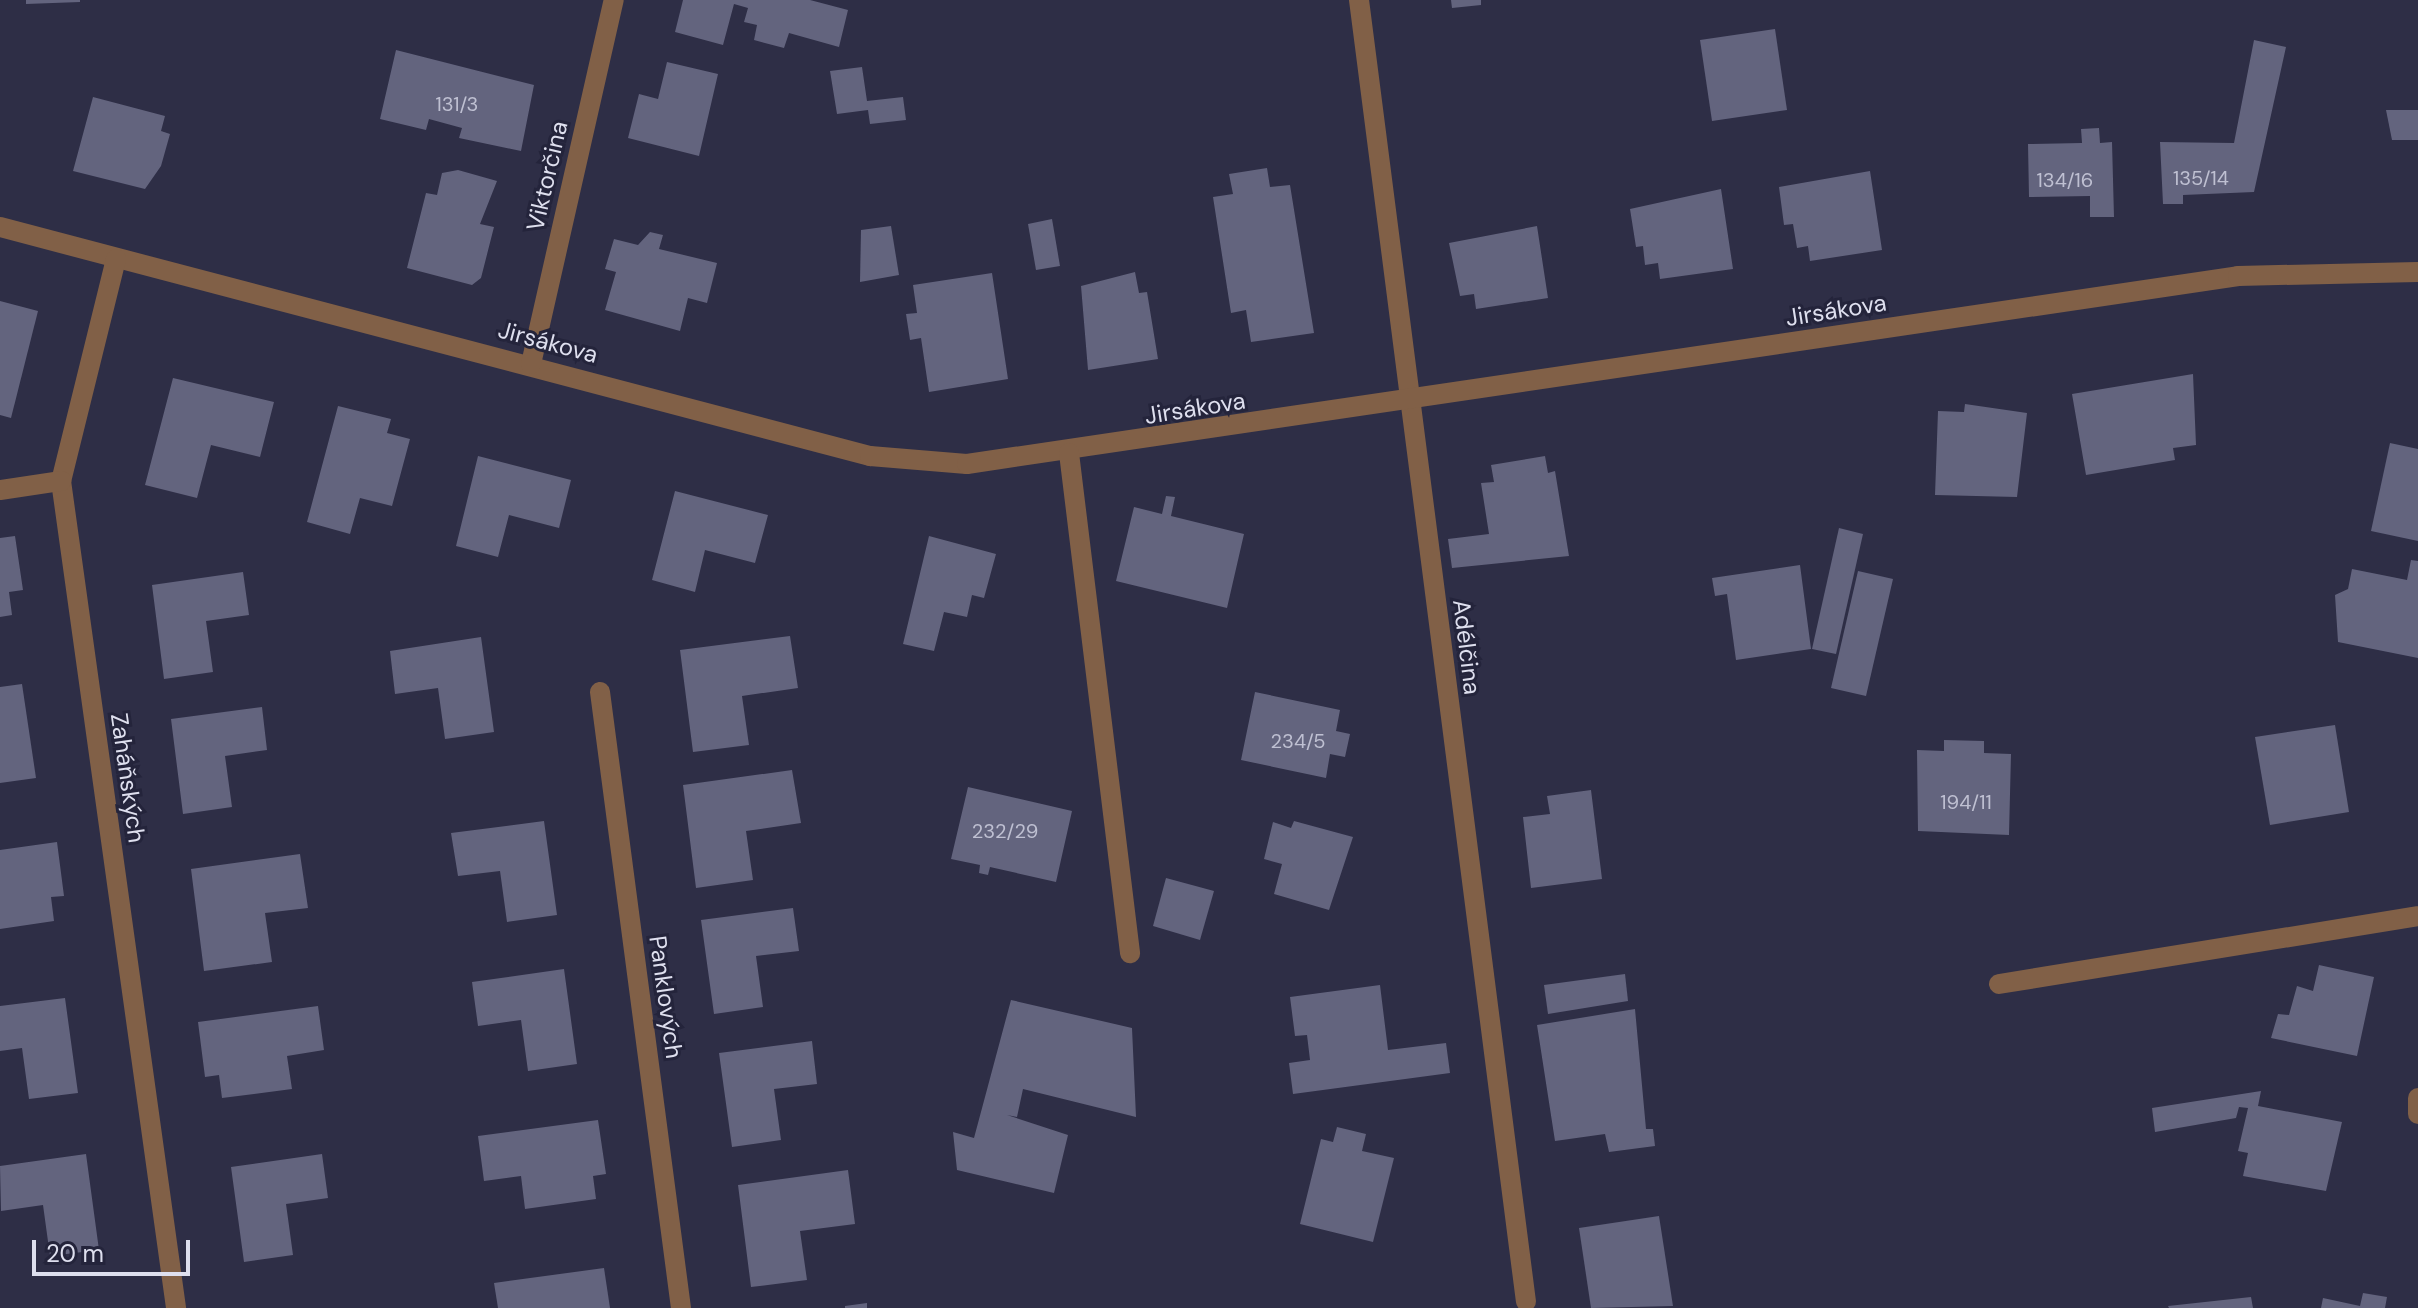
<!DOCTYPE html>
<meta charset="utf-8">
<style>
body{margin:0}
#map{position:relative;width:2418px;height:1308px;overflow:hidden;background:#2e2e46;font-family:"DM Sans",sans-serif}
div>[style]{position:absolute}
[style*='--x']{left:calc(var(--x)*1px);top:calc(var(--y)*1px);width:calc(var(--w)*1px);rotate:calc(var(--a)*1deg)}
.building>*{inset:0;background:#63647e}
.minor>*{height:20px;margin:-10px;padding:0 10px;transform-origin:10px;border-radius:10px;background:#816047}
span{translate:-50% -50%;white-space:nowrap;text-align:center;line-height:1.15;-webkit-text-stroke:6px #24243b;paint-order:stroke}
.number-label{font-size:20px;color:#bfc0d2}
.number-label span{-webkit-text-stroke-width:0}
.street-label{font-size:24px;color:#dedfee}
.scale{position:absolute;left:32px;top:1240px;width:158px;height:36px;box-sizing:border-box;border:4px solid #dedfee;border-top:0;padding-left:10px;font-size:24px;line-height:28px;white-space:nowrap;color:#dedfee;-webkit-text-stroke:6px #24243b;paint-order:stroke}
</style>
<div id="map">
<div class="building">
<div style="clip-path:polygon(26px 0,80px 0,80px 2px,26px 4px)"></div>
<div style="clip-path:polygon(683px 0,810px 0,848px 10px,839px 47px,789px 33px,784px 48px,754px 40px,757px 25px,744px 22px,748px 8px,734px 4px,723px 45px,675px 32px)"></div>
<div style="clip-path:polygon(1451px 0,1481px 0,1481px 5px,1452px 8px)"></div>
<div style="clip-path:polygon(1775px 29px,1787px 110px,1712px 121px,1700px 40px)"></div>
<div style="clip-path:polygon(2254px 40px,2286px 47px,2254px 192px,2183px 195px,2183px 204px,2163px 204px,2160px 142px,2234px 143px)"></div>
<div style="clip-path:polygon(396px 50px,534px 85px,521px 151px,459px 138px,462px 128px,429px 119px,426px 130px,380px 119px)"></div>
<div style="clip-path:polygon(667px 62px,718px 74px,699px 156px,628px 138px,639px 94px,658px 99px)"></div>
<div style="clip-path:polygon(862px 67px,867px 101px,903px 97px,906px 120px,870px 124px,868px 110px,837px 114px,830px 71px)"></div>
<div style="clip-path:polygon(93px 97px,165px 116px,161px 131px,170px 134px,161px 166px,145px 189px,73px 171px)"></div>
<div style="clip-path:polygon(2386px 110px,2418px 110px,2418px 140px,2392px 140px)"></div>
<div style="clip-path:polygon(2099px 128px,2100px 143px,2112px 142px,2114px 217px,2090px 217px,2090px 196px,2029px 197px,2028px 144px,2082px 143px,2081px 129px)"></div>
<div style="clip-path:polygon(1267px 168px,1270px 187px,1290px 185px,1314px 333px,1251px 342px,1246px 310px,1231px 313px,1213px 197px,1233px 194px,1229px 174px)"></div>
<div style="clip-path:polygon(458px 170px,497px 181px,480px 224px,494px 227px,481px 278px,472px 285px,407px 268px,426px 193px,437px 195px,442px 173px)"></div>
<div style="clip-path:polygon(1870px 171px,1882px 250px,1810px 261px,1808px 246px,1797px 248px,1793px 224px,1784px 225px,1779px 187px)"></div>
<div style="clip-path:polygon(1721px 189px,1733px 269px,1660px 279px,1658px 263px,1645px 265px,1643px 246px,1636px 247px,1630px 209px)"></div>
<div style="clip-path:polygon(1052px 219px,1060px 266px,1036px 270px,1028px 224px)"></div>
<div style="clip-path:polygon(891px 226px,899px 275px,860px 282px,861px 230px)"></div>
<div style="clip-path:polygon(1537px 226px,1548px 298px,1476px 309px,1474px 294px,1460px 296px,1449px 243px)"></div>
<div style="clip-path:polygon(650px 232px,663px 235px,659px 249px,717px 263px,707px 303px,688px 298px,680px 331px,605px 310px,616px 272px,605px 269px,614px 239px,638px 245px)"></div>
<div style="clip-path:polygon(1135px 272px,1139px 293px,1147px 292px,1158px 359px,1088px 370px,1081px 286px)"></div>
<div style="clip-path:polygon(992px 273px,1008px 379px,929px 392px,921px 338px,910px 340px,906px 314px,917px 313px,913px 285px)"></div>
<div style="clip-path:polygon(0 301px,38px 311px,11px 418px,0 415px)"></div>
<div style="clip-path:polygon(2193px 374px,2196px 445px,2173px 448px,2175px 460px,2086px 475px,2072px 394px)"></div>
<div style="clip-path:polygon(173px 378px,274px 402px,260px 457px,211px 445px,197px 498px,145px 485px)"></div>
<div style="clip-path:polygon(1965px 404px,2027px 413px,2017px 497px,1935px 495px,1938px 411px,1964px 412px)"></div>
<div style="clip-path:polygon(338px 406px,391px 419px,387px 433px,410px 439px,392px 506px,360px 498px,350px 534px,307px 522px)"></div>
<div style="clip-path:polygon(2390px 443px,2418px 449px,2418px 541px,2371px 531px)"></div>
<div style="clip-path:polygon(478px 456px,571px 480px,559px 528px,509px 515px,498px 557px,456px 546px)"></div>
<div style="clip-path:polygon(1545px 456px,1548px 473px,1555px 471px,1569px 556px,1452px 568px,1448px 539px,1489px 534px,1481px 483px,1494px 482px,1491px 465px)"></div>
<div style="clip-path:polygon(675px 491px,768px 515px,755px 563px,705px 550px,695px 592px,652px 580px)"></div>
<div style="clip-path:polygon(1166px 496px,1175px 497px,1171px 516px,1244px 534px,1227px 608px,1116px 581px,1134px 507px,1162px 514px)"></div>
<div style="clip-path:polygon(1839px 528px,1863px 534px,1836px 654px,1812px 649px)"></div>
<div style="clip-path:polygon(15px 536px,23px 590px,9px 592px,12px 615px,0 617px,0 538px)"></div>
<div style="clip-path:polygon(929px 536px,996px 554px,984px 598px,972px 595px,967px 617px,944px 612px,934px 651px,903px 644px)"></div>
<div style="clip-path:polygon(2411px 560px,2418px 561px,2418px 658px,2338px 642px,2335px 595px,2348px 589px,2352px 569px,2407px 580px)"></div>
<div style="clip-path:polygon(1800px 565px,1811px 649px,1736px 660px,1727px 594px,1715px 596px,1712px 578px)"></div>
<div style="clip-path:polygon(1858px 571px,1893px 579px,1866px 696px,1831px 688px)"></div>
<div style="clip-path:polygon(243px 572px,249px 615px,206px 621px,213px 672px,164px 679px,152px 585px)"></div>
<div style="clip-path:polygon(790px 636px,798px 688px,742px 696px,749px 745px,693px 752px,680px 650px)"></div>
<div style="clip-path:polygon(481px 637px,494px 732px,445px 739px,438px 688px,395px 694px,390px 651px)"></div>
<div style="clip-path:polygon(22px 684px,36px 778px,0 783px,0 687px)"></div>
<div style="clip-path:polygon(1255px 692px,1340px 710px,1336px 731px,1350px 734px,1345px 757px,1330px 754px,1326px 778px,1241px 760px)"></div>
<div style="clip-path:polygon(262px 707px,267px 750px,225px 756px,232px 807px,183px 814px,171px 719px)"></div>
<div style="clip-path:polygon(2335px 725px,2349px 812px,2270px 825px,2255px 737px)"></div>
<div style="clip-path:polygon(1944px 740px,1984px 741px,1984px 753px,2011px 754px,2009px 835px,1918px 831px,1917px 750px,1944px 751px)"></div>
<div style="clip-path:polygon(792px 770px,801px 823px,746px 831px,753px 880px,696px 888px,683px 785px)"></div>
<div style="clip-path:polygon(968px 787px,1072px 811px,1056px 882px,990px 867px,988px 875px,979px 873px,980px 865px,951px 859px)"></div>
<div style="clip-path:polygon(1591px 790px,1602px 879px,1531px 888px,1523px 817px,1550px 814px,1547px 796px)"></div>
<div style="clip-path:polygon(544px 821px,557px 915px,507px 922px,500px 871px,458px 876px,451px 833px)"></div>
<div style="clip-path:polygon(1294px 821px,1353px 837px,1329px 910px,1274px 894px,1282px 864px,1264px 859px,1273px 822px,1291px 828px)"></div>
<div style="clip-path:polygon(57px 842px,64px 896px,51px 897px,54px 921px,0 929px,0 850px)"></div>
<div style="clip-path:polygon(300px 854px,308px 908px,265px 913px,272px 962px,204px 971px,191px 869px)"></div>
<div style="clip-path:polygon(1166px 878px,1214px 891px,1200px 940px,1153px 926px)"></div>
<div style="clip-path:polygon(793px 908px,799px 951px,756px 956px,763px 1007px,714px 1014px,701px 920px)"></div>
<div style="clip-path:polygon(2319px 965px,2374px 977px,2357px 1056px,2271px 1038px,2278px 1014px,2289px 1015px,2297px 986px,2313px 991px)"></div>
<div style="clip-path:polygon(564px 969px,577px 1064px,528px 1071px,521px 1020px,478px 1026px,472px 982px)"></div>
<div style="clip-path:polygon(1625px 974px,1628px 1001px,1548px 1014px,1544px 985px)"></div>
<div style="clip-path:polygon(1380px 985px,1388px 1050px,1446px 1043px,1450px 1073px,1293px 1094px,1289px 1063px,1310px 1060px,1307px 1035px,1295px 1036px,1290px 997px)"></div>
<div style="clip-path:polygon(65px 998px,78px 1093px,29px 1099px,22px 1048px,0 1051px,0 1006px)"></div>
<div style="clip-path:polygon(1011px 1000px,1132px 1028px,1136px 1117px,1023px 1089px,1017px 1117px,1007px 1115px,1068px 1135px,1054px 1193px,957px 1170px,953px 1132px,974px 1138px)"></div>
<div style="clip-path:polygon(318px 1006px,324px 1050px,287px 1056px,292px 1089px,222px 1098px,219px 1075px,205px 1077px,198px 1022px)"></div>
<div style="clip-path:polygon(1635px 1009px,1646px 1129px,1653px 1129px,1655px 1146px,1609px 1152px,1605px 1134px,1555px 1141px,1537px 1025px)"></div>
<div style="clip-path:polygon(812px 1041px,817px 1084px,774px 1089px,781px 1140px,732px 1147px,719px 1053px)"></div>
<div style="clip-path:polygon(2261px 1091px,2258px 1106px,2342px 1122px,2326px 1191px,2243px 1176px,2248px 1153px,2238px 1151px,2248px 1108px,2239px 1107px,2236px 1118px,2155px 1132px,2152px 1108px)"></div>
<div style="clip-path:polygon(598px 1120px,606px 1174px,593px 1176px,596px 1199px,525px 1209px,521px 1176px,484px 1181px,478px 1136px)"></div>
<div style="clip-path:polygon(1337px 1127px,1366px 1134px,1362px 1151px,1394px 1158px,1373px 1242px,1300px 1224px,1321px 1139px,1333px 1142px)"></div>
<div style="clip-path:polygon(86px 1154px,99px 1250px,50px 1256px,43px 1205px,1px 1211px,0 1166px)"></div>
<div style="clip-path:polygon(322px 1154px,328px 1198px,286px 1204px,293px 1255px,244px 1262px,231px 1167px)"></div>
<div style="clip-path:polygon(848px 1170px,855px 1224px,800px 1231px,807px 1280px,751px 1287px,738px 1185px)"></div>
<div style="clip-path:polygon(1659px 1216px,1673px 1306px,1591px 1308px,1579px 1228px)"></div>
<div style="clip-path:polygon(604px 1268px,610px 1308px,498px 1308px,494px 1283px)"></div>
<div style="clip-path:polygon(2363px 1293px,2387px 1297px,2385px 1308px,2321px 1308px,2323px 1298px,2360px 1306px)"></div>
<div style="clip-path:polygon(2251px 1297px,2253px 1308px,2169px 1308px,2168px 1306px)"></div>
<div style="clip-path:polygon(867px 1303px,867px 1308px,845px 1308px,845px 1306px)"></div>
</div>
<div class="minor">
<div style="--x:1359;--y:0;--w:1312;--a:82.69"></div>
<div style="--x:0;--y:227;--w:900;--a:14.75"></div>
<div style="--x:870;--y:456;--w:97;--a:4.7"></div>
<div style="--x:967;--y:464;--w:1285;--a:-8.41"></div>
<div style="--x:2238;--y:276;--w:180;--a:-1.3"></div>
<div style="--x:116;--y:259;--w:229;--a:103.9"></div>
<div style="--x:61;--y:481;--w:835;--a:82.08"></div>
<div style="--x:531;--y:364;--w:373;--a:-77.2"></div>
<div style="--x:1069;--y:453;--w:504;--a:83.04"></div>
<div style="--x:0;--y:490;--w:62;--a:-8.4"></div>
<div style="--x:600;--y:692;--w:621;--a:82.51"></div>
<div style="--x:1999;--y:984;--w:424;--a:-9.2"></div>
<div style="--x:2418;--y:1098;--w:16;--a:90"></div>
</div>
<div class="number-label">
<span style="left:457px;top:104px">131/3</span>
<span style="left:2201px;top:178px">135/14</span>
<span style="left:2065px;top:180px">134/16</span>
<span style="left:1298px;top:741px">234/5</span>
<span style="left:1966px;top:802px">194/11</span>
<span style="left:1005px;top:831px">232/29</span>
</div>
<div class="street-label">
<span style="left:547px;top:176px;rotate:-77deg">Viktorčina</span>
<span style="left:1836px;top:310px;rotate:-9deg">Jirsákova</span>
<span style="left:548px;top:342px;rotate:15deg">Jirsákova</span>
<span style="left:1195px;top:408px;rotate:-9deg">Jirsákova</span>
<span style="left:1467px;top:647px;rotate:83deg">Adélčina</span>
<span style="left:128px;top:778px;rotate:82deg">Zaháňských</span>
<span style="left:666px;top:997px;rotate:82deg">Panklových</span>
</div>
<div class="scale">20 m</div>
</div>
